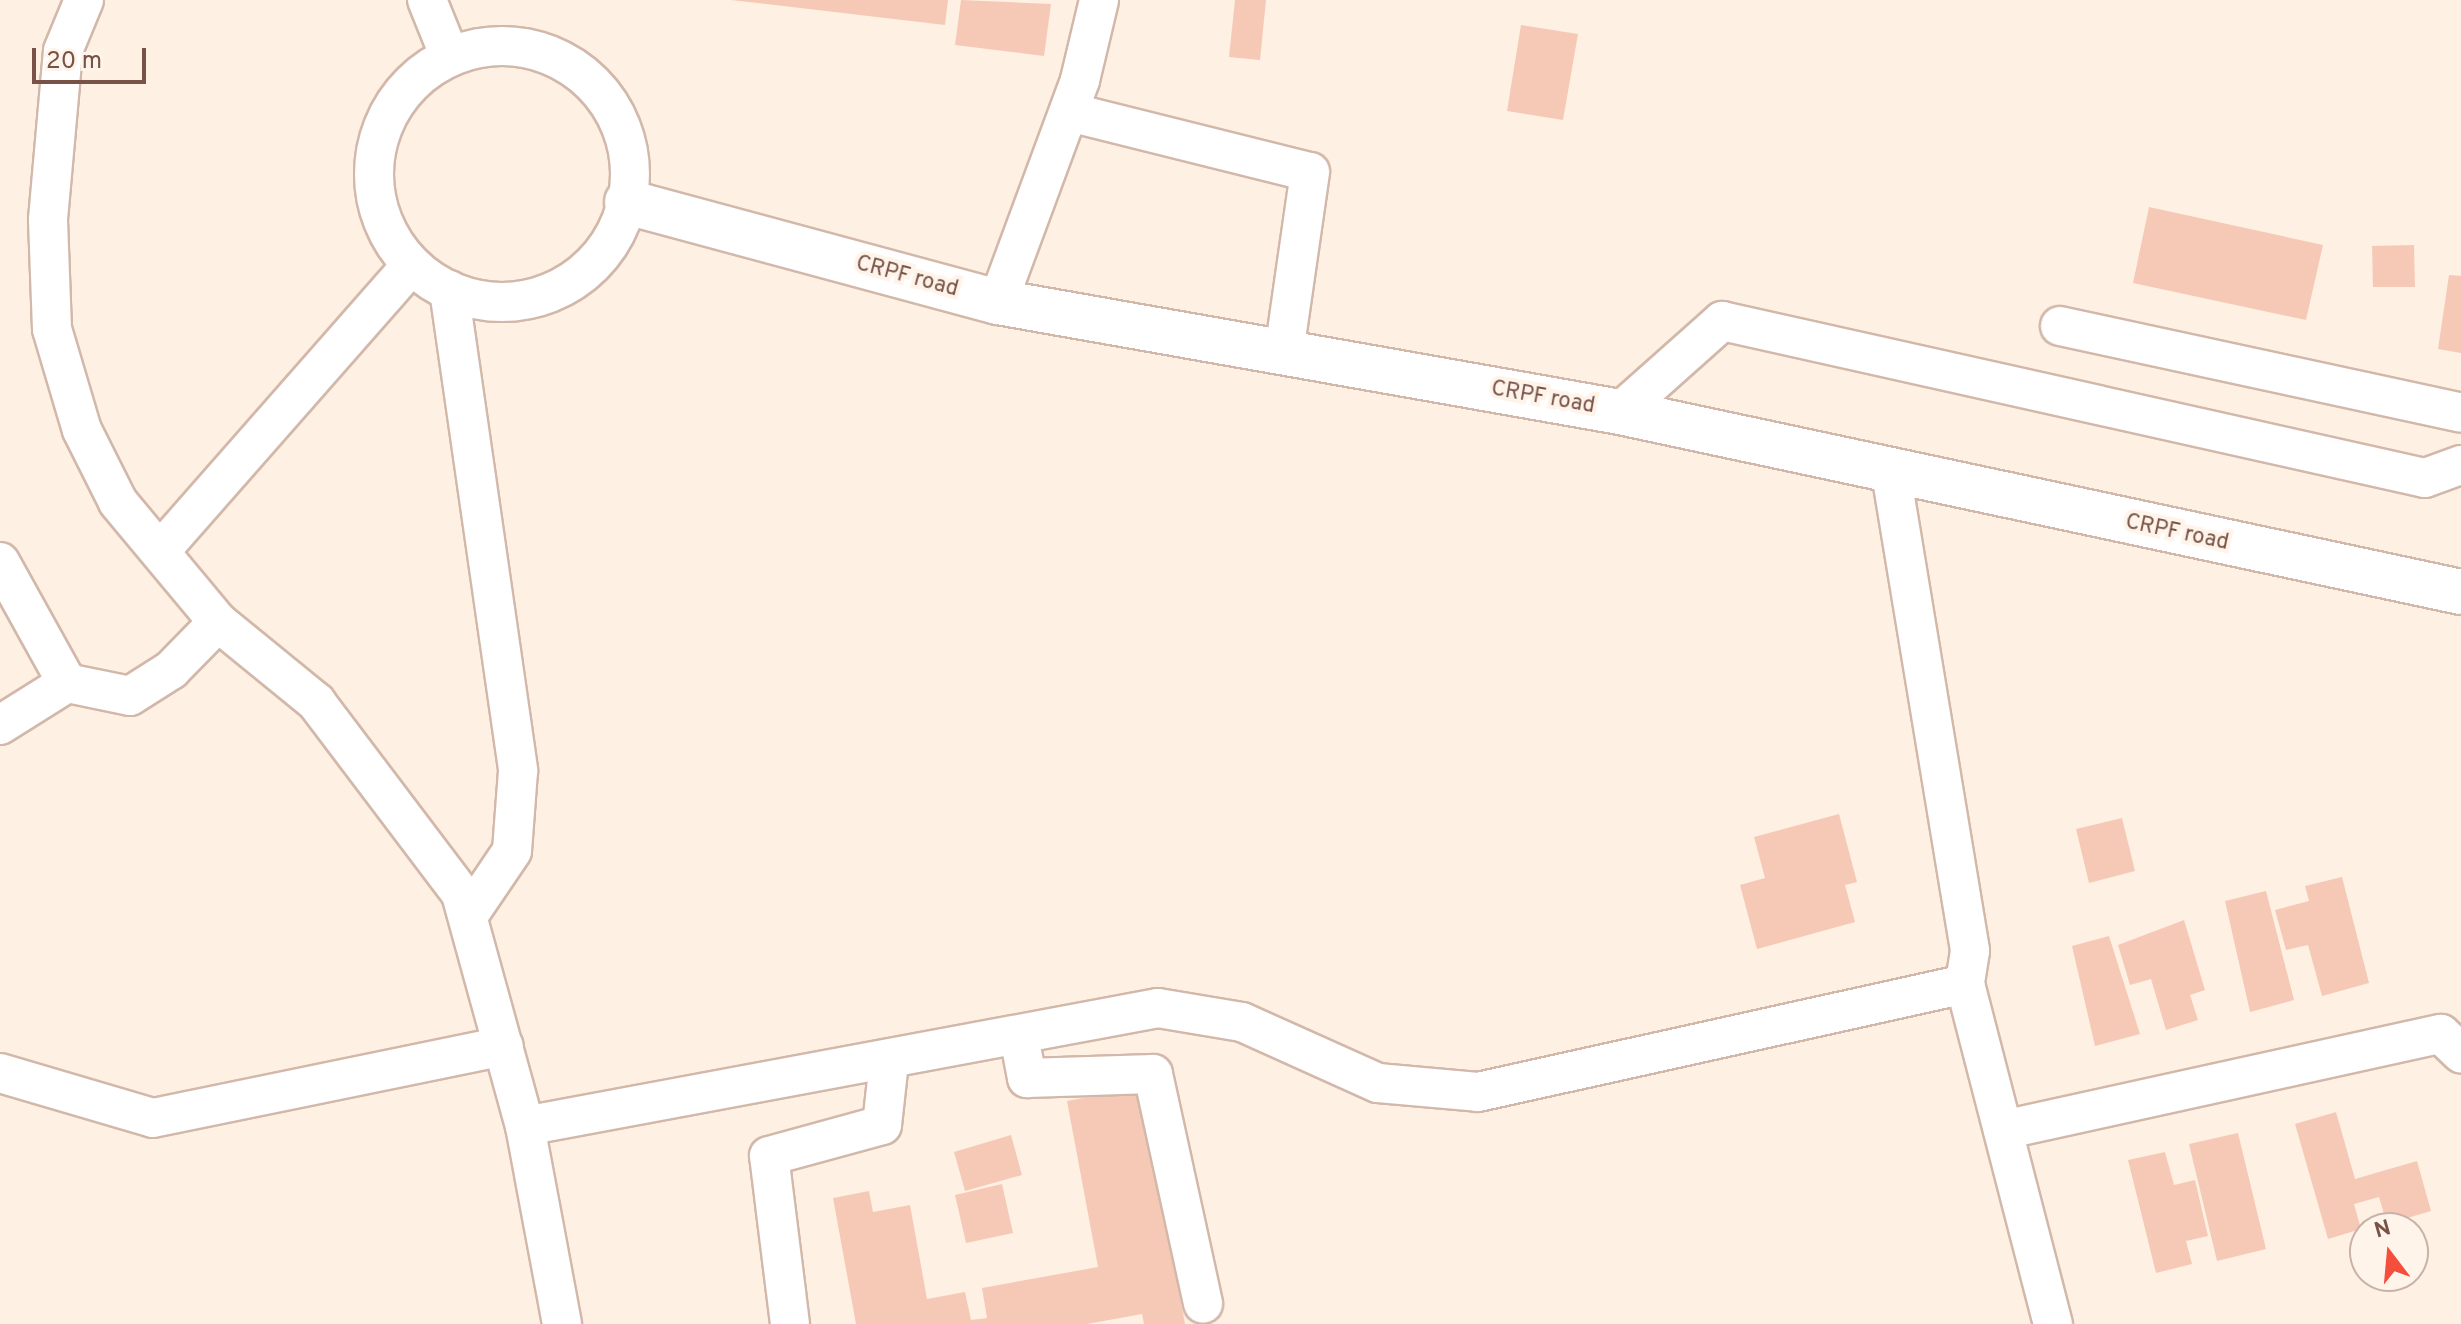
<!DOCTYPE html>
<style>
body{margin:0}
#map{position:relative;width:2461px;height:1324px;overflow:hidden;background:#fef0e2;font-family:Overpass,sans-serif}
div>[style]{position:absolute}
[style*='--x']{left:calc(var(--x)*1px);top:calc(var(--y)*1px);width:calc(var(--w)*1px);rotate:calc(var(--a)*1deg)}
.building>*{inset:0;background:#f6c9b7}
.roads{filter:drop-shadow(2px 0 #d2b8aa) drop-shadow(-2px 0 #d2b8aa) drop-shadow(0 2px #d2b8aa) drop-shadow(0 -2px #d2b8aa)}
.minor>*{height:38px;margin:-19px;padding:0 19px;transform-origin:19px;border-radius:19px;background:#fff}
.minor>.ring{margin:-19px;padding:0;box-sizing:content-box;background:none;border:38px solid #fff;border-radius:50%}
.tertiary>*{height:44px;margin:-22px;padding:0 22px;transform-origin:22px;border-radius:22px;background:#fff}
span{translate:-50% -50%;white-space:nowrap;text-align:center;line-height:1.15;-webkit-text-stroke:8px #fff4ea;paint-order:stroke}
.street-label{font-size:22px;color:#785246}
.north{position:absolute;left:2349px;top:1212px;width:80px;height:80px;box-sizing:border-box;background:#fff4ea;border:2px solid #c9b3a8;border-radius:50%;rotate:344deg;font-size:22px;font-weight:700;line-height:32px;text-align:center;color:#785246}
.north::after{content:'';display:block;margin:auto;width:28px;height:36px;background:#f34f3c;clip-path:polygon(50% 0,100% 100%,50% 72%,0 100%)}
.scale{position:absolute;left:32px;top:48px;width:114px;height:36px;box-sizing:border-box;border:4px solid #785246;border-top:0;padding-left:10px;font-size:24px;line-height:28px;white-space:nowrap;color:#785246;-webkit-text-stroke:6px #fff4ea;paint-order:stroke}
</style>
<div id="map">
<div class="building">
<div style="clip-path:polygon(731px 0,948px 0,945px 25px)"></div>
<div style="clip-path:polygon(961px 0,1051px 4px,1044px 56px,955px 45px)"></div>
<div style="clip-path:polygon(1235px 0,1266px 0,1260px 60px,1229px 57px)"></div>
<div style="clip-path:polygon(1521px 25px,1578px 34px,1563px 120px,1507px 111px)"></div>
<div style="clip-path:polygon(2149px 207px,2323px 245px,2306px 320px,2133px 283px)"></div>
<div style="clip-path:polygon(2414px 245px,2415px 287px,2373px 287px,2372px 246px)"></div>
<div style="clip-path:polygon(2449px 275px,2461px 276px,2461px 353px,2438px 349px)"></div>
<div style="clip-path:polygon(1839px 814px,1857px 882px,1845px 885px,1855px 922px,1757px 949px,1740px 885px,1765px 878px,1754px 837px)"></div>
<div style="clip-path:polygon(2122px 818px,2135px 871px,2089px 883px,2076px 829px)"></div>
<div style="clip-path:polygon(2342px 877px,2369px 983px,2322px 996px,2308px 945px,2286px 950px,2275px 910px,2309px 901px,2305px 886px)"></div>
<div style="clip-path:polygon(2266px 891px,2294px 1000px,2250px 1012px,2225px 901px)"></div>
<div style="clip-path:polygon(2184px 920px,2205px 990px,2190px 995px,2198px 1020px,2166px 1030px,2151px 979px,2130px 985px,2118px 945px)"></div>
<div style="clip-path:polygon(2109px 936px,2140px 1034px,2095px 1046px,2072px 946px)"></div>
<div style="clip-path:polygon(1141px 1087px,1185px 1324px,1144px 1324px,1142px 1314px,1087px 1324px,856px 1324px,833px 1198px,869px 1191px,873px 1212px,910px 1205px,927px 1299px,965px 1292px,971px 1320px,987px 1318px,982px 1288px,1098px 1267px,1067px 1101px)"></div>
<div style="clip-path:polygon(2336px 1112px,2355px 1179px,2417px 1161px,2431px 1211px,2387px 1224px,2379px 1197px,2354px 1204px,2361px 1229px,2328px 1239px,2295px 1124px)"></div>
<div style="clip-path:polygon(2238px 1133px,2266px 1249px,2217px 1261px,2189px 1144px)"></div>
<div style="clip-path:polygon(1011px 1135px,1022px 1175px,965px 1191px,954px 1152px)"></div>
<div style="clip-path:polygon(2165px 1152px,2174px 1185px,2195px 1180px,2208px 1236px,2186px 1241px,2192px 1264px,2156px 1273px,2128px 1160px)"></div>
<div style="clip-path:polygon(1002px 1184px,1013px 1233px,966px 1243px,955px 1195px)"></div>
</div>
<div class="roads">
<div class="minor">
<div style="--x:84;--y:0;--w:55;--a:112.4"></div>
<div style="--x:63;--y:51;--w:170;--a:95.1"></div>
<div style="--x:48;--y:220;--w:109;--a:87.9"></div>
<div style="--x:52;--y:329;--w:105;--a:73.5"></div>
<div style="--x:82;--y:430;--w:80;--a:63.4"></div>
<div style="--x:118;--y:502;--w:156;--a:50.2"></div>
<div style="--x:218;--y:622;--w:127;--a:39.2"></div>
<div style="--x:316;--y:702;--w:241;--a:52.9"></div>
<div style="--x:461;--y:894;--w:241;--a:74.6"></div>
<div style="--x:525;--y:1126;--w:201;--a:79.4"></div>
<div style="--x:427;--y:0;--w:61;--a:68"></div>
<div class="ring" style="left:374px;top:46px;width:218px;height:218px"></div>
<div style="--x:1069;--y:112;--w:248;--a:14"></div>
<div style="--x:1310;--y:172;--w:182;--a:98.2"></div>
<div style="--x:449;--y:290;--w:486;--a:81.8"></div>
<div style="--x:518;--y:771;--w:80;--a:94.3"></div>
<div style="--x:512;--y:851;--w:75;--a:124.1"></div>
<div style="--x:998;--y:302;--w:237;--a:-69.7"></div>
<div style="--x:1080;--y:80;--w:82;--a:-76.6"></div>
<div style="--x:2060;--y:326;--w:410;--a:12.2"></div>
<div style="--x:1620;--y:412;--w:137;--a:-41.7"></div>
<div style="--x:1722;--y:321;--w:720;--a:12.59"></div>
<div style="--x:2425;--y:478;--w:38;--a:-20"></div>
<div style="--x:1891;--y:473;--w:484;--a:80.6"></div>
<div style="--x:1970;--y:951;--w:33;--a:99"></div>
<div style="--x:1965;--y:984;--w:351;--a:75.5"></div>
<div style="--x:162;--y:549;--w:377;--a:-48.7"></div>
<div style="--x:0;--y:562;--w:138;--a:61"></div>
<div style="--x:0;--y:725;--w:79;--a:-32.1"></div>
<div style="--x:67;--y:683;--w:64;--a:11.7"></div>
<div style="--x:130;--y:696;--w:49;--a:-32.4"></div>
<div style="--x:171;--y:670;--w:67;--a:-45.6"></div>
<div style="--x:1019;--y:1036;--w:43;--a:79.2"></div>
<div style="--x:1027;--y:1078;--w:126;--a:-1.8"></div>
<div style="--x:1153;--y:1074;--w:235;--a:77.7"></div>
<div style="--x:0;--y:1073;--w:159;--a:16.4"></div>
<div style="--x:153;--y:1118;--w:358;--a:-11.6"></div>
<div style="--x:525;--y:1126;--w:644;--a:-10.56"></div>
<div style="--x:1158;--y:1008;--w:85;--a:9.5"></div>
<div style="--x:1242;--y:1022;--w:149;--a:24.2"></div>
<div style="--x:1378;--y:1083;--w:100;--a:5.1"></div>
<div style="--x:1478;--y:1092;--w:499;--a:-12.5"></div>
<div style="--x:2003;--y:1130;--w:448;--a:-12.4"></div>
<div style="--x:2441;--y:1034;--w:28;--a:44"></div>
<div style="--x:790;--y:1324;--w:169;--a:-97.1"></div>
<div style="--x:769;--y:1156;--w:117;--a:-15.3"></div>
<div style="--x:882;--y:1125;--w:63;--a:-83.7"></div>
</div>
<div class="tertiary">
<div style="--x:627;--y:202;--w:384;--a:15.1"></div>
<div style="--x:998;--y:302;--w:632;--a:10.03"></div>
<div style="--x:1620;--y:412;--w:860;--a:12.08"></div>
</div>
</div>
<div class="street-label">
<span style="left:907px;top:277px;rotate:15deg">CRPF road</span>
<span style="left:1543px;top:398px;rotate:10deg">CRPF road</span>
<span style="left:2177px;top:533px;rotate:12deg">CRPF road</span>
</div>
<div class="north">N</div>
<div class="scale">20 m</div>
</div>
